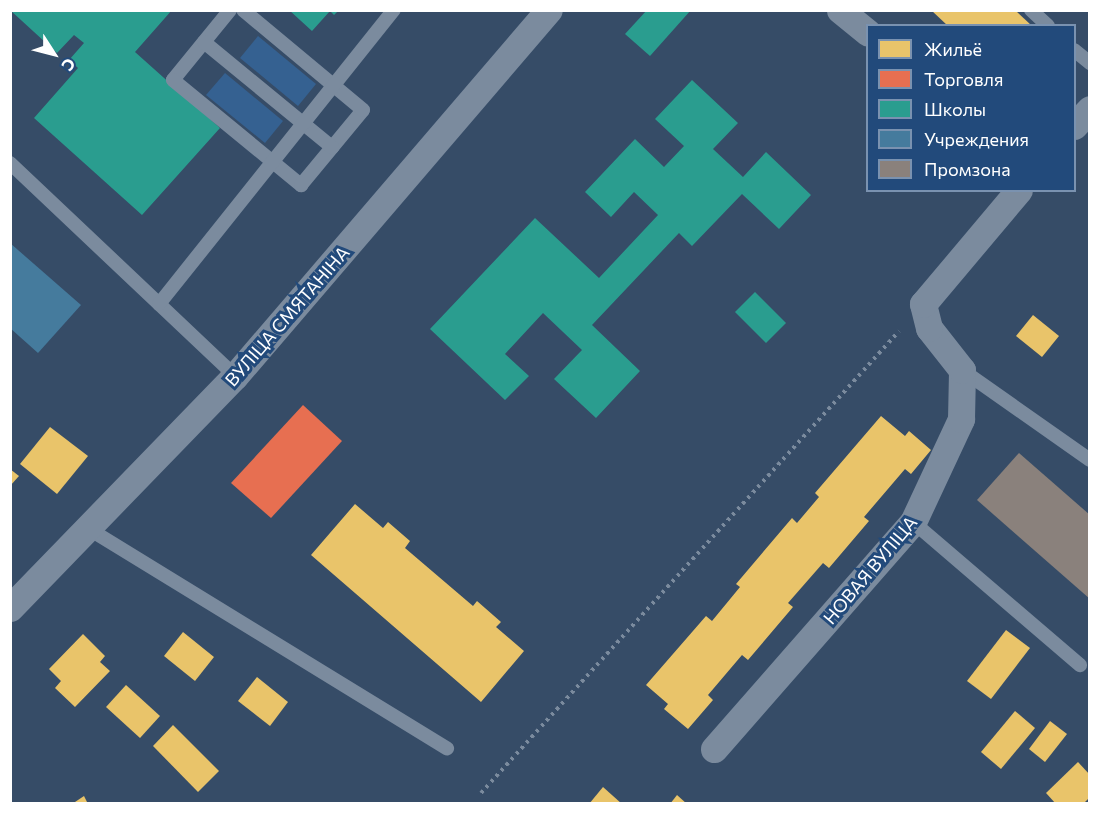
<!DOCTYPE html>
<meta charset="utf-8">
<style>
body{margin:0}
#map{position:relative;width:1100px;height:814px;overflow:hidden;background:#364c67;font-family:Commissioner,sans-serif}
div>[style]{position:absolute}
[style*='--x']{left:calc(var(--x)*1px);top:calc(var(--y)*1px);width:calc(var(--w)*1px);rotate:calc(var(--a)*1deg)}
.green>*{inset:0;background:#356191}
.homes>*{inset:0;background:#e9c46a}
.shops>*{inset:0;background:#e76f51}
.schools>*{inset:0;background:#2a9d8f}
.public>*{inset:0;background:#457b9d}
.industry>*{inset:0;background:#8a817c}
.path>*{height:4px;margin-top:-2px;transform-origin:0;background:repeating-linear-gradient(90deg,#7b8b9e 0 3px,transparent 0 7.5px)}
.lane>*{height:14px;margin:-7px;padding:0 7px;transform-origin:7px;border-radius:7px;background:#7b8b9e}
.street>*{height:27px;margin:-13.5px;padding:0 13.5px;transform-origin:13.5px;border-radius:13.5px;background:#7b8b9e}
span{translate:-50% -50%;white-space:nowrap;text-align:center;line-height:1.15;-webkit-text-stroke:6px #224a7b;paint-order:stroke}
.street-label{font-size:18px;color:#fff}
.frame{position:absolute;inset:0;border:12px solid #fff;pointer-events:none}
.legend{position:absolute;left:866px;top:24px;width:210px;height:168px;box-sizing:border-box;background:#224a7b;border:2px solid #7a92b0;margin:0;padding:8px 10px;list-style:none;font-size:18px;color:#fff}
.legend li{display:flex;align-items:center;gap:12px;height:30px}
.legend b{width:30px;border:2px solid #7a92b0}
.north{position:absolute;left:24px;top:24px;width:60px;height:60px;-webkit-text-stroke:4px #224a7b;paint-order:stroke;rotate:126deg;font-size:16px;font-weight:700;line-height:24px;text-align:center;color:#fff}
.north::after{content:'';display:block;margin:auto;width:21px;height:27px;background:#fff;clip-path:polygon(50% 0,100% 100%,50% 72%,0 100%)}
</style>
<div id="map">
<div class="green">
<div style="clip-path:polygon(258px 36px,316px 84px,298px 106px,240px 58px)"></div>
<div style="clip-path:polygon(225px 73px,283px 121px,265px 143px,206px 95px)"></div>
</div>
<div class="homes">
<div style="clip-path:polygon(931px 10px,1015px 10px,1032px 26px,948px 26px)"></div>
<div style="clip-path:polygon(1033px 315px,1059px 336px,1042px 357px,1016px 336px)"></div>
<div style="clip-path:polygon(881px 416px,905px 436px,909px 431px,931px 450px,911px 474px,905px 469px,864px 517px,869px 521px,829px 568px,823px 563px,788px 603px,793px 607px,748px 660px,742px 655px,708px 695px,713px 700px,688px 729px,664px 709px,668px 704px,646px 685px,706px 616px,712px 621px,740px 587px,736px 584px,792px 518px,797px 523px,819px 497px,815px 493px)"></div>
<div style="clip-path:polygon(50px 427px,88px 456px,57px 494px,20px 464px)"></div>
<div style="clip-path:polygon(10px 469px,19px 476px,10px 486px)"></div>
<div style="clip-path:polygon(355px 504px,383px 528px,388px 522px,410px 541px,405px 548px,473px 606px,477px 601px,501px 622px,496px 627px,524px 651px,481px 702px,311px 555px)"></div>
<div style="clip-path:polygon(1006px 630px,1030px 648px,991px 699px,967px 681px)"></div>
<div style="clip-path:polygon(183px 632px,214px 657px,195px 681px,164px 656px)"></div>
<div style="clip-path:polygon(83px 634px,105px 656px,100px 662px,110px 671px,75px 707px,55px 688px,61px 681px,49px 669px)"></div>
<div style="clip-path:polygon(257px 677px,288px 702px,270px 726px,238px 701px)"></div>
<div style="clip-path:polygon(126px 685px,160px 716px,140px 738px,106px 707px)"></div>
<div style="clip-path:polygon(1015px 711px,1035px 728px,1001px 769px,981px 752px)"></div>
<div style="clip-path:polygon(1050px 721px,1067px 734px,1045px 762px,1029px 749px)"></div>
<div style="clip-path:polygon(173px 725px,219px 771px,198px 792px,153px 746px)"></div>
<div style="clip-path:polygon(1078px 762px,1090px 775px,1090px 797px,1083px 804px,1056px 804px,1046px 793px)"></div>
<div style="clip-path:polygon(603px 787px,622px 804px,589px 804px)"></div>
<div style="clip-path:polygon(677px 795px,687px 804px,670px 804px)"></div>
<div style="clip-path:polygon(84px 796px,88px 804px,72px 804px)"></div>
</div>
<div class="shops">
<div style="clip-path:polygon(303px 405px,342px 441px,271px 518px,231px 483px)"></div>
</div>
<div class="schools">
<div style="clip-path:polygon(10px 10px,172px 10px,135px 52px,220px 128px,142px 215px,34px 118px,78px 68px,69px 60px,84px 43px,74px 35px,57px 53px)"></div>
<div style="clip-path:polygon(289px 10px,339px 10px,334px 15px,330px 11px,312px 31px)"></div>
<div style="clip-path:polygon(647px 10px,691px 10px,650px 56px,625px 34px)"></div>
<div style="clip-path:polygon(692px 80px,738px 123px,713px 149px,743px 177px,766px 152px,811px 195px,779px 229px,742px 194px,692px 246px,679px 233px,592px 325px,640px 371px,596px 418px,554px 379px,582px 350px,543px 313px,505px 354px,529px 376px,505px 400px,430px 329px,535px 218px,599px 278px,658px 215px,634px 192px,611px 217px,585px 192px,635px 139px,664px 167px,684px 146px,655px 119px)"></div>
<div style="clip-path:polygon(755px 292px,786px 323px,766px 343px,735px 312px)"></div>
</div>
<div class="public">
<div style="clip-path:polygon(10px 243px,81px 305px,38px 353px,10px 328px)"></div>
</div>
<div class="industry">
<div style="clip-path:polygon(1019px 453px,1090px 515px,1090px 599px,977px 500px)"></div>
</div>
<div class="path">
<div style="--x:481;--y:793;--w:623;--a:-47.86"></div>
</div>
<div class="lane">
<div style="--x:230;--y:10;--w:90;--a:129.2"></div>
<div style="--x:173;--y:80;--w:166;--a:39.4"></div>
<div style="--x:301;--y:185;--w:97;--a:-50.4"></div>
<div style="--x:363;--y:110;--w:156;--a:-140.2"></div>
<div style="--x:1031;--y:10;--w:23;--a:43"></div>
<div style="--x:204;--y:42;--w:166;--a:39.4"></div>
<div style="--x:1074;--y:50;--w:21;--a:39"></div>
<div style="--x:10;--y:163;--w:310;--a:43.4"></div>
<div style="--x:159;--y:304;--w:376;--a:-51.4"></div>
<div style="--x:962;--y:370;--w:156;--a:35.1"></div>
<div style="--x:913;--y:522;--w:220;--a:40.6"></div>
<div style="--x:89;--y:529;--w:420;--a:31.5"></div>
</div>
<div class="street">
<div style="--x:840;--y:10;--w:36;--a:39"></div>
<div style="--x:1074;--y:126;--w:23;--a:-47"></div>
<div style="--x:10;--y:608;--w:323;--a:-45.9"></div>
<div style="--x:235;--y:376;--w:482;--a:-49.4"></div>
<div style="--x:714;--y:749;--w:302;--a:-48.8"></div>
<div style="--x:913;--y:522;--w:114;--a:-65"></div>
<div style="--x:961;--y:419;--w:49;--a:-88.8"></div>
<div style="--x:962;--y:370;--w:53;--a:-128.2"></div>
<div style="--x:929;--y:328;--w:25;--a:-104"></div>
<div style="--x:923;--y:304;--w:149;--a:-49.9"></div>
</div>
<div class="street-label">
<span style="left:287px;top:316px;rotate:-49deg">ВУЛІЦА СМЯТАНІНА</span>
<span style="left:870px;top:570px;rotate:-50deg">НОВАЯ ВУЛІЦА</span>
</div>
<div class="frame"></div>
<ul class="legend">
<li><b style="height:16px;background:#e9c46a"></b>Жильё</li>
<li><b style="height:16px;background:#e76f51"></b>Торговля</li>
<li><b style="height:16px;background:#2a9d8f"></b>Школы</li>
<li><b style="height:16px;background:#457b9d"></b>Учреждения</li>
<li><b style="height:16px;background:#8a817c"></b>Промзона</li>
</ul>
<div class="north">С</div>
</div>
